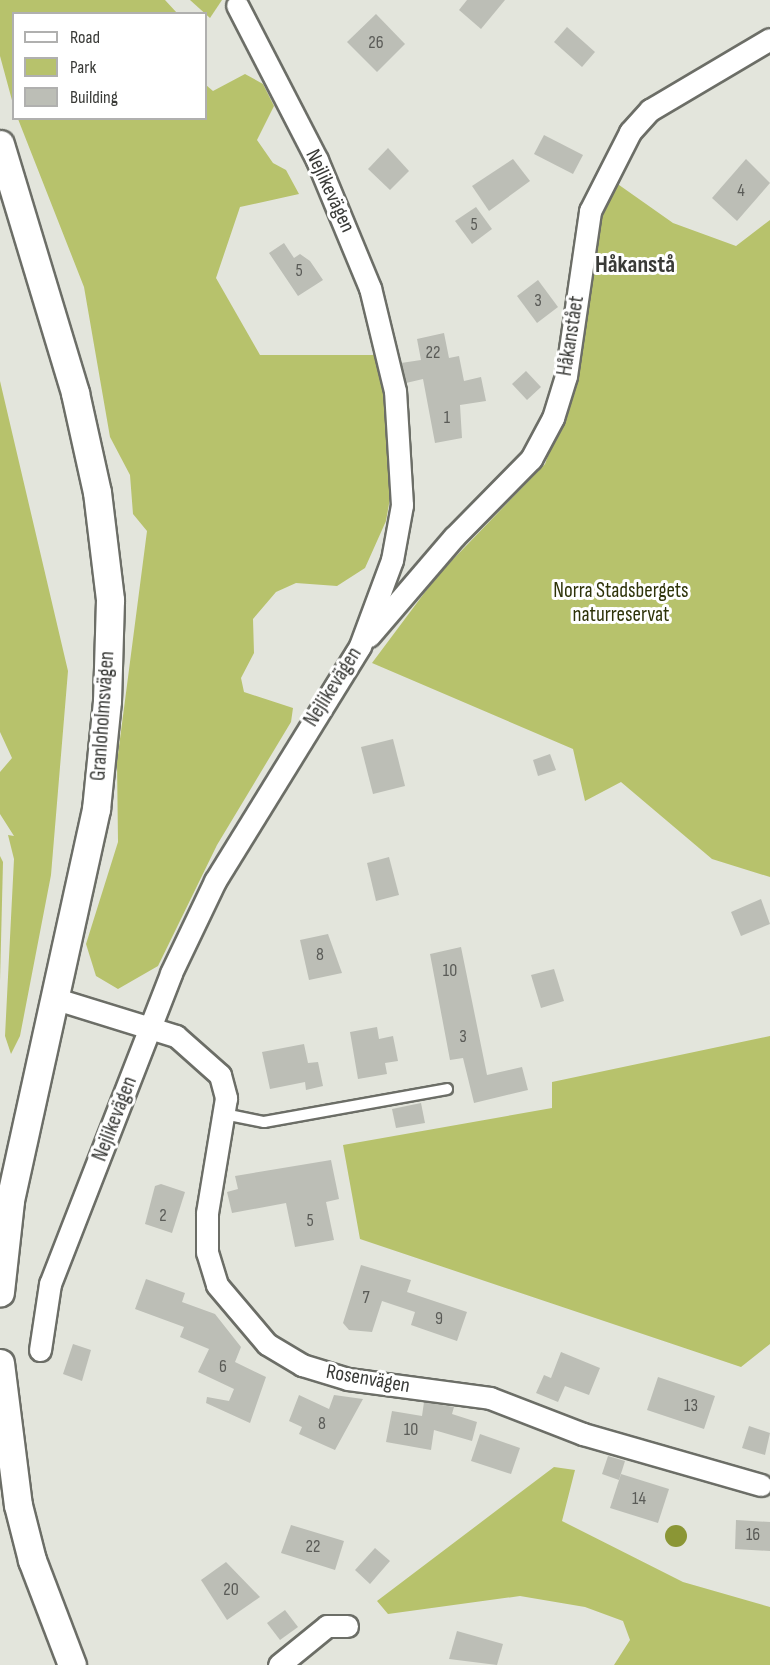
<!DOCTYPE html>
<meta charset="utf-8">
<style>
body{margin:0}
#map{position:relative;width:770px;height:1665px;overflow:hidden;background:#e3e5dc;font-family:"Sofia Sans Condensed",sans-serif}
div>[style]{position:absolute}
[style*='--x']{left:calc(var(--x)*1px);top:calc(var(--y)*1px);width:calc(var(--w)*1px);rotate:calc(var(--a)*1deg)}
.green>*{inset:0;background:#b7c26c}
.water>*{inset:0;background:#8b9635}
.round{border-radius:50%}
.building>*{inset:0;background:#bcbeb6}
.roads{filter:drop-shadow(2px 0 #6c6e67) drop-shadow(-2px 0 #6c6e67) drop-shadow(0 2px #6c6e67) drop-shadow(0 -2px #6c6e67)}
.service>*{height:10px;margin:-5px;padding:0 5px;transform-origin:5px;border-radius:5px;background:#fff}
.minor>*{height:21px;margin:-10.5px;padding:0 10.5px;transform-origin:10.5px;border-radius:10.5px;background:#fff}
.tertiary>*{height:27px;margin:-13.5px;padding:0 13.5px;transform-origin:13.5px;border-radius:13.5px;background:#fff}
span{translate:-50% -50%;white-space:nowrap;text-align:center;line-height:1.15;-webkit-text-stroke:6px #fff;paint-order:stroke}
.number-label{font-size:18px;color:#5a5b57}
.number-label span{-webkit-text-stroke-width:0}
.street-label{font-size:21px;color:#393a37}
.park-label{font-size:21px;color:#2e3309}
.quarter-label{font-size:24px;color:#393a37;font-weight:700}
.legend{position:absolute;left:12px;top:12px;width:195px;height:108px;box-sizing:border-box;background:#fff;border:2px solid #b0b0af;margin:0;padding:8px 10px;list-style:none;font-size:18px;color:#393a37}
.legend li{display:flex;align-items:center;gap:12px;height:30px}
.legend b{width:30px;border:2px solid #b0b0af}
</style>
<div id="map">
<div class="green">
<div style="clip-path:polygon(0 0,165px 0,177px 13px,14px 14px,13px 104px,0 56px)"></div>
<div style="clip-path:polygon(190px 0,222px 0,210px 18px)"></div>
<div style="clip-path:polygon(245px 74px,263px 84px,274px 106px,257px 140px,273px 163px,286px 170px,299px 194px,240px 207px,216px 278px,260px 355px,378px 355px,393px 419px,392px 487px,386px 521px,365px 568px,337px 586px,296px 583px,276px 592px,253px 619px,254px 653px,241px 678px,244px 692px,293px 708px,291px 722px,217px 845px,158px 966px,118px 989px,96px 976px,86px 944px,118px 842px,117px 762px,147px 531px,133px 514px,130px 475px,110px 437px,84px 287px,18px 119px,206px 118px,206px 85px,213px 91px)"></div>
<div style="clip-path:polygon(612px 180px,673px 223px,736px 246px,770px 220px,770px 877px,712px 859px,621px 782px,585px 801px,573px 749px,372px 663px,437px 576px,545px 464px,577px 377px,598px 217px)"></div>
<div style="clip-path:polygon(0 381px,68px 671px,51px 875px,20px 1036px,11px 1054px,5px 1036px,14px 859px,8px 835px,14px 836px,0 814px,0 772px,12px 758px,0 732px)"></div>
<div style="clip-path:polygon(0 856px,3px 862px,0 981px)"></div>
<div style="clip-path:polygon(770px 1036px,770px 1344px,741px 1367px,360px 1239px,343px 1145px,552px 1108px,552px 1082px)"></div>
<div style="clip-path:polygon(554px 1467px,575px 1470px,562px 1521px,683px 1582px,770px 1607px,770px 1665px,614px 1665px,630px 1640px,623px 1621px,585px 1607px,520px 1596px,388px 1614px,377px 1601px)"></div>
</div>
<div class="water">
<div class="round" style="left:665px;top:1525px;width:22px;height:22px"></div>
</div>
<div class="building">
<div style="clip-path:polygon(467px 0,505px 0,481px 29px,459px 10px)"></div>
<div style="clip-path:polygon(376px 14px,405px 44px,377px 72px,347px 42px)"></div>
<div style="clip-path:polygon(567px 27px,595px 52px,582px 67px,554px 42px)"></div>
<div style="clip-path:polygon(544px 135px,583px 155px,573px 174px,534px 154px)"></div>
<div style="clip-path:polygon(388px 148px,409px 171px,390px 190px,368px 169px)"></div>
<div style="clip-path:polygon(513px 159px,530px 181px,489px 211px,472px 186px)"></div>
<div style="clip-path:polygon(746px 159px,770px 183px,737px 221px,712px 198px)"></div>
<div style="clip-path:polygon(476px 207px,492px 229px,472px 244px,455px 221px)"></div>
<div style="clip-path:polygon(284px 243px,294px 258px,300px 254px,310px 261px,323px 280px,298px 296px,269px 253px)"></div>
<div style="clip-path:polygon(538px 280px,558px 307px,537px 323px,517px 296px)"></div>
<div style="clip-path:polygon(444px 333px,449px 358px,459px 356px,464px 381px,481px 377px,486px 401px,460px 405px,462px 438px,435px 443px,423px 379px,406px 383px,401px 363px,421px 360px,417px 339px)"></div>
<div style="clip-path:polygon(526px 371px,541px 387px,527px 400px,512px 384px)"></div>
<div style="clip-path:polygon(393px 739px,405px 786px,373px 794px,361px 747px)"></div>
<div style="clip-path:polygon(550px 754px,556px 770px,538px 776px,533px 760px)"></div>
<div style="clip-path:polygon(389px 857px,399px 895px,376px 901px,367px 863px)"></div>
<div style="clip-path:polygon(761px 899px,770px 924px,741px 936px,731px 912px)"></div>
<div style="clip-path:polygon(328px 934px,342px 973px,309px 980px,300px 940px)"></div>
<div style="clip-path:polygon(461px 947px,487px 1075px,522px 1067px,528px 1090px,474px 1103px,463px 1058px,450px 1060px,430px 954px)"></div>
<div style="clip-path:polygon(554px 969px,564px 1001px,541px 1008px,531px 975px)"></div>
<div style="clip-path:polygon(377px 1027px,379px 1039px,393px 1036px,398px 1061px,385px 1063px,387px 1074px,358px 1079px,350px 1032px)"></div>
<div style="clip-path:polygon(304px 1044px,308px 1063px,318px 1062px,323px 1086px,306px 1090px,305px 1082px,270px 1089px,262px 1052px)"></div>
<div style="clip-path:polygon(421px 1103px,425px 1123px,396px 1128px,392px 1109px)"></div>
<div style="clip-path:polygon(331px 1160px,339px 1199px,326px 1202px,334px 1240px,295px 1247px,286px 1203px,232px 1213px,227px 1192px,238px 1189px,235px 1176px)"></div>
<div style="clip-path:polygon(161px 1184px,185px 1192px,172px 1233px,145px 1224px,155px 1186px)"></div>
<div style="clip-path:polygon(361px 1265px,411px 1280px,407px 1292px,467px 1312px,457px 1341px,411px 1325px,415px 1312px,382px 1301px,372px 1332px,349px 1330px,343px 1323px)"></div>
<div style="clip-path:polygon(146px 1279px,185px 1293px,182px 1302px,215px 1314px,241px 1347px,235px 1362px,266px 1377px,250px 1423px,206px 1403px,207px 1397px,229px 1401px,234px 1389px,198px 1372px,209px 1349px,180px 1337px,184px 1327px,135px 1309px)"></div>
<div style="clip-path:polygon(73px 1344px,91px 1350px,82px 1381px,63px 1374px)"></div>
<div style="clip-path:polygon(561px 1352px,600px 1368px,589px 1395px,565px 1386px,558px 1402px,536px 1393px,544px 1375px,551px 1378px)"></div>
<div style="clip-path:polygon(658px 1377px,715px 1396px,704px 1429px,647px 1410px)"></div>
<div style="clip-path:polygon(299px 1395px,329px 1409px,334px 1395px,363px 1399px,335px 1450px,299px 1434px,302px 1427px,289px 1421px)"></div>
<div style="clip-path:polygon(424px 1402px,454px 1407px,452px 1414px,477px 1422px,472px 1441px,434px 1430px,431px 1450px,386px 1442px,392px 1411px,422px 1416px)"></div>
<div style="clip-path:polygon(749px 1426px,770px 1433px,765px 1455px,742px 1448px)"></div>
<div style="clip-path:polygon(480px 1434px,520px 1448px,511px 1474px,471px 1461px)"></div>
<div style="clip-path:polygon(608px 1456px,625px 1461px,619px 1480px,602px 1474px)"></div>
<div style="clip-path:polygon(621px 1474px,669px 1489px,658px 1523px,610px 1508px)"></div>
<div style="clip-path:polygon(736px 1520px,770px 1522px,770px 1551px,735px 1549px)"></div>
<div style="clip-path:polygon(291px 1525px,344px 1541px,335px 1570px,281px 1553px)"></div>
<div style="clip-path:polygon(375px 1548px,390px 1561px,370px 1584px,355px 1570px)"></div>
<div style="clip-path:polygon(226px 1562px,260px 1597px,227px 1620px,201px 1580px)"></div>
<div style="clip-path:polygon(285px 1610px,298px 1627px,280px 1640px,267px 1623px)"></div>
<div style="clip-path:polygon(457px 1631px,503px 1644px,497px 1665px,449px 1659px)"></div>
</div>
<div class="roads">
<div class="service">
<div style="--x:224;--y:1114;--w:41;--a:11.3"></div>
<div style="--x:264;--y:1122;--w:186;--a:-10.2"></div>
</div>
<div class="minor">
<div style="--x:369;--y:636;--w:130;--a:-49.4"></div>
<div style="--x:454;--y:537;--w:110;--a:-45.4"></div>
<div style="--x:531;--y:459;--w:47;--a:-61.8"></div>
<div style="--x:553;--y:418;--w:44;--a:-72.8"></div>
<div style="--x:566;--y:376;--w:167;--a:-81.7"></div>
<div style="--x:590;--y:211;--w:89;--a:-63.1"></div>
<div style="--x:630;--y:132;--w:30;--a:-48"></div>
<div style="--x:650;--y:110;--w:139;--a:-30.6"></div>
<div style="--x:53;--y:998;--w:129;--a:17.2"></div>
<div style="--x:176;--y:1036;--w:59;--a:41.6"></div>
<div style="--x:220;--y:1075;--w:24;--a:75"></div>
<div style="--x:226;--y:1098;--w:117;--a:99.4"></div>
<div style="--x:207;--y:1213;--w:39;--a:90"></div>
<div style="--x:207;--y:1252;--w:34;--a:73"></div>
<div style="--x:217;--y:1285;--w:77;--a:49.7"></div>
<div style="--x:267;--y:1344;--w:41;--a:31"></div>
<div style="--x:302;--y:1365;--w:48;--a:16.9"></div>
<div style="--x:348;--y:1379;--w:143;--a:7.6"></div>
<div style="--x:490;--y:1398;--w:100;--a:21.2"></div>
<div style="--x:583;--y:1434;--w:185;--a:16"></div>
<div style="--x:40;--y:1350;--w:67;--a:-81.4"></div>
<div style="--x:50;--y:1284;--w:334;--a:-68.7"></div>
<div style="--x:171;--y:973;--w:102;--a:-64.4"></div>
<div style="--x:215;--y:881;--w:276;--a:-58.3"></div>
<div style="--x:360;--y:646;--w:92;--a:-69.6"></div>
<div style="--x:392;--y:560;--w:56;--a:-79.7"></div>
<div style="--x:402;--y:505;--w:114;--a:-93.5"></div>
<div style="--x:395;--y:391;--w:106;--a:-103.6"></div>
<div style="--x:370;--y:288;--w:139;--a:-112.5"></div>
<div style="--x:317;--y:160;--w:174;--a:-117.3"></div>
<div style="--x:279;--y:1665;--w:62;--a:-39.1"></div>
<div style="--x:327;--y:1626;--w:20;--a:0"></div>
</div>
<div class="tertiary">
<div style="--x:0;--y:144;--w:260;--a:73.2"></div>
<div style="--x:75;--y:393;--w:101;--a:77.5"></div>
<div style="--x:97;--y:492;--w:109;--a:83.1"></div>
<div style="--x:110;--y:600;--w:101;--a:91.7"></div>
<div style="--x:107;--y:701;--w:109;--a:95.8"></div>
<div style="--x:96;--y:809;--w:401;--a:102.4"></div>
<div style="--x:10;--y:1201;--w:92;--a:96.3"></div>
<div style="--x:0;--y:1363;--w:143;--a:82.8"></div>
<div style="--x:18;--y:1505;--w:57;--a:75.7"></div>
<div style="--x:32;--y:1560;--w:112;--a:69.1"></div>
</div>
</div>
<div class="number-label">
<span style="left:376px;top:43px">26</span>
<span style="left:741px;top:191px">4</span>
<span style="left:474px;top:225px">5</span>
<span style="left:299px;top:271px">5</span>
<span style="left:538px;top:301px">3</span>
<span style="left:433px;top:353px">22</span>
<span style="left:447px;top:418px">1</span>
<span style="left:320px;top:955px">8</span>
<span style="left:450px;top:971px">10</span>
<span style="left:463px;top:1037px">3</span>
<span style="left:163px;top:1216px">2</span>
<span style="left:310px;top:1221px">5</span>
<span style="left:366px;top:1298px">7</span>
<span style="left:439px;top:1319px">9</span>
<span style="left:223px;top:1367px">6</span>
<span style="left:691px;top:1406px">13</span>
<span style="left:322px;top:1424px">8</span>
<span style="left:411px;top:1430px">10</span>
<span style="left:639px;top:1499px">14</span>
<span style="left:753px;top:1535px">16</span>
<span style="left:313px;top:1547px">22</span>
<span style="left:231px;top:1590px">20</span>
</div>
<div class="street-label">
<span style="left:330px;top:191px;rotate:65deg">Nejlikevägen</span>
<span style="left:571px;top:336px;rotate:-81deg">Håkanstået</span>
<span style="left:333px;top:687px;rotate:-58deg">Nejlikevägen</span>
<span style="left:103px;top:716px;rotate:-86deg">Granloholmsvägen</span>
<span style="left:115px;top:1119px;rotate:-69deg">Nejlikevägen</span>
<span style="left:368px;top:1379px;rotate:10deg">Rosenvägen</span>
</div>
<div class="park-label">
<span style="left:621px;top:603px">Norra Stadsbergets<br>naturreservat</span>
</div>
<div class="quarter-label">
<span style="left:635px;top:265px">Håkanstå</span>
</div>
<ul class="legend">
<li><b style="height:8px;background:#fff"></b>Road</li>
<li><b style="height:16px;background:#b7c26c"></b>Park</li>
<li><b style="height:16px;background:#bcbeb6"></b>Building</li>
</ul>
</div>
